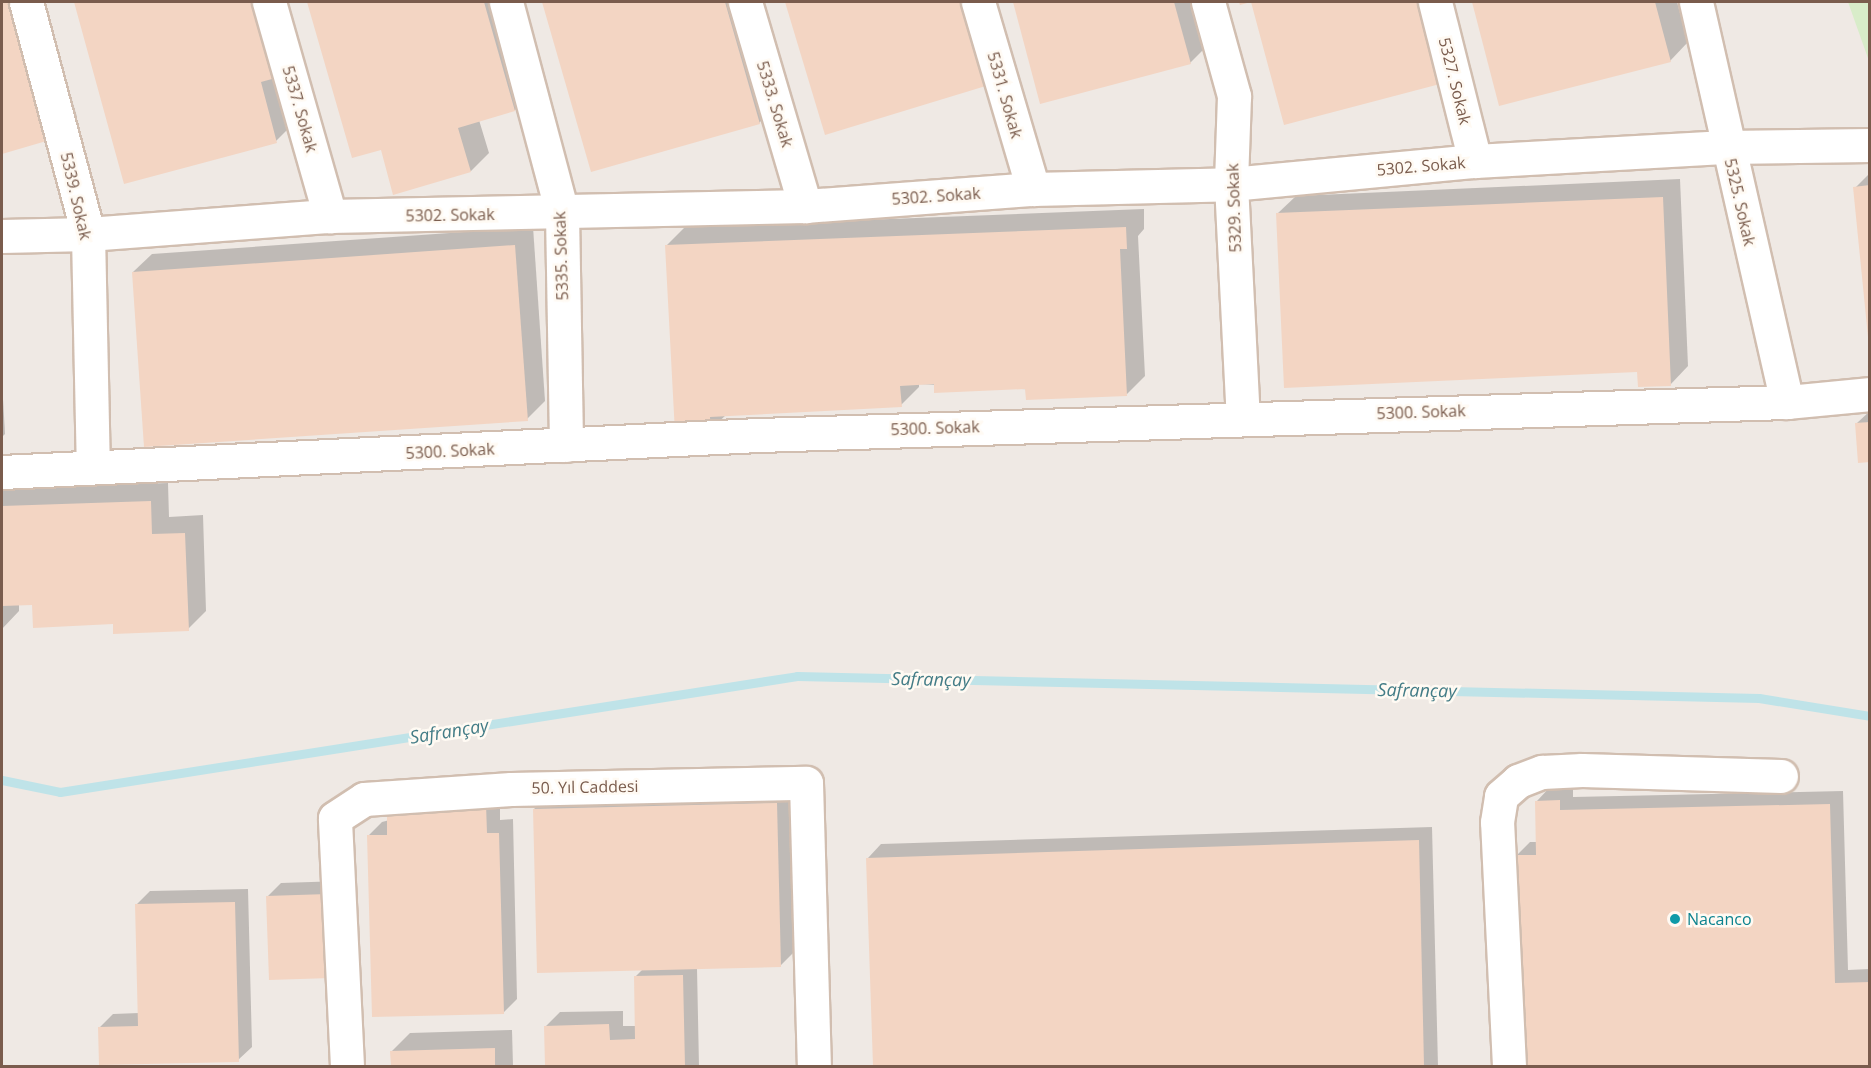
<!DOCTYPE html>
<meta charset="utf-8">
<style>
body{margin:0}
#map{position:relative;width:1871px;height:1068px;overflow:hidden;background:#fdf6ec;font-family:"Open Sans",sans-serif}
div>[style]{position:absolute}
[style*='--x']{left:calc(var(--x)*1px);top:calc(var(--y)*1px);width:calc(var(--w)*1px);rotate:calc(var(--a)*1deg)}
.industrial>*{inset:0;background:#efe9e4}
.green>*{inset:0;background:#d8ecc9}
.shadow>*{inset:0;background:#0003}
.stream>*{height:9px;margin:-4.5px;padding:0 4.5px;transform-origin:4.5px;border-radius:4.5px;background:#bfe3e8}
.building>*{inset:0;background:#f3d5c3}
.roads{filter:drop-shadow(2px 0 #d1beb0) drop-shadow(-2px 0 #d1beb0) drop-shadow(0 2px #d1beb0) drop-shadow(0 -2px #d1beb0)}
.street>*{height:33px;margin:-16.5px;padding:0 16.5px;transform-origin:16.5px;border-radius:16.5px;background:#fff}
.secondary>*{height:33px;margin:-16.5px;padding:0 16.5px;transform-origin:16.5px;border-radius:16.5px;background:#fff}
.dots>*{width:16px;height:16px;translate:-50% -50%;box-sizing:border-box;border:3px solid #fffaf3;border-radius:50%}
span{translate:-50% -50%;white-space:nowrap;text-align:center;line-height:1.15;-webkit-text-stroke:5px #fffaf3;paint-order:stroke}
.street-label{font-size:16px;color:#7a5c4d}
.culture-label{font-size:16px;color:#0d838f}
.left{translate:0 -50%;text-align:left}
.water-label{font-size:18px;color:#437c86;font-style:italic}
.frame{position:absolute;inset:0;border:3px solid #7a5c4d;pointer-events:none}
</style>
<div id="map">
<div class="industrial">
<div style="clip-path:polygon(2px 2px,1869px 2px,1869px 1066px,2px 1066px)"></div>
</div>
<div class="green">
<div style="clip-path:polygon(1848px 2px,1869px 2px,1869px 61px)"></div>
</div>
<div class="shadow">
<div style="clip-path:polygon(2px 2px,43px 2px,77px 117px,59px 135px,2px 152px)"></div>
<div style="clip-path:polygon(75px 2px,274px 2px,294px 123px,276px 141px,125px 182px)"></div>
<div style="clip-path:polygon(308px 2px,507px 2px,533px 92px,515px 110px,479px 120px,489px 153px,471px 171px,382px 148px,353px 156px)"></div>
<div style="clip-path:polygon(544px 2px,748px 2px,777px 105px,759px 123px,592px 170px)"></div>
<div style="clip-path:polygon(786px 2px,987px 2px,826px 133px)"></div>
<div style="clip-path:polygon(1014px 2px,1197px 2px,1208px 45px,1190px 63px,1041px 102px)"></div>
<div style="clip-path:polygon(1253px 2px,1441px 2px,1285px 123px)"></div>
<div style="clip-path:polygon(1473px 2px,1677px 2px,1688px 42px,1670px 61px,1500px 104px)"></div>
<div style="clip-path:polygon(1870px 173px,1870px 337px,1855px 188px)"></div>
<div style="clip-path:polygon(1680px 179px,1688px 366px,1670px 385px,1277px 214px,1296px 196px)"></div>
<div style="clip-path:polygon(1144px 209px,1144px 229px,1138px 236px,1145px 376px,1127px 394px,919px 384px,919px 387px,901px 405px,727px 414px,710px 430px,667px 245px,685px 227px)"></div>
<div style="clip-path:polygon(533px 227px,545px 401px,527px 419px,133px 272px,152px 254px)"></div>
<div style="clip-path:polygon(2px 381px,5px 434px,2px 437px)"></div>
<div style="clip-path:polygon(1870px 411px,1870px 461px,1857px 423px)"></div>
<div style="clip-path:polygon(168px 483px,169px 517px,203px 515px,206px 611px,188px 629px,114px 623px,33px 603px,19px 604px,19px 611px,2px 629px,2px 489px)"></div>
<div style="clip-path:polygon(1550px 787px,1573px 787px,1573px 797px,1843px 791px,1848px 970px,1870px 969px,1870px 1066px,1522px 1066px,1516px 856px,1530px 842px,1538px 842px,1537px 801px)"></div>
<div style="clip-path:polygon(790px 790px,794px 952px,780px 966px,697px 968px,699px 1066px,547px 1066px,546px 1026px,560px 1012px,623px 1011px,623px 1026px,636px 1026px,635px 977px,643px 969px,534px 809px,548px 795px)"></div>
<div style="clip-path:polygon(500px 791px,500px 820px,513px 819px,517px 999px,503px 1013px,368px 836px,382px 822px)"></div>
<div style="clip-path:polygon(1432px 827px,1438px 1066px,874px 1066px,868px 858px,881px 844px)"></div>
<div style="clip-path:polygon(341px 881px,344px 962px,267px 897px,281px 883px)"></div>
<div style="clip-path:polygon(248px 889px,252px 1047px,238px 1060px,99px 1028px,113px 1014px,139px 1013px,136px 905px,150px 891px)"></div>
<div style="clip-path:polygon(512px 1030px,513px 1066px,393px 1066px,392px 1051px,410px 1033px)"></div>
</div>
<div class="stream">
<div style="--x:2;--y:780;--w:59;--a:11.7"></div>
<div style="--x:60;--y:792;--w:746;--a:-8.94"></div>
<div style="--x:797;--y:676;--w:962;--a:1.31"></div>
<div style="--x:1759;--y:698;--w:112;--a:9.2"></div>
</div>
<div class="building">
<div style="clip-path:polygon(2px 2px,20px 2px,60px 137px,2px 154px)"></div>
<div style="clip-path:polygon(74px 2px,251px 2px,272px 79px,261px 82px,277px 143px,124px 184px)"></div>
<div style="clip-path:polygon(307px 2px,484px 2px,515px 111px,458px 128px,471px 172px,393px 195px,381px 150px,352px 158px)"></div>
<div style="clip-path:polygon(542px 2px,725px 2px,760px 124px,591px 172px)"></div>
<div style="clip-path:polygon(785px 2px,964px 2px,989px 85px,825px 135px)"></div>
<div style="clip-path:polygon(1013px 2px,1174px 2px,1191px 64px,1040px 104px)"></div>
<div style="clip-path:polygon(1239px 2px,1418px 2px,1440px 84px,1284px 125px,1251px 2px,1240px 5px)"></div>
<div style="clip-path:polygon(1472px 2px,1655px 2px,1671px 62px,1499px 106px)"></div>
<div style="clip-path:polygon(1870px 185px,1870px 337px,1868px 337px,1853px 187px)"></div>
<div style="clip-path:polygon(1663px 197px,1671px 386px,1638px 387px,1637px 372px,1284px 388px,1276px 213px)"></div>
<div style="clip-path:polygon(1126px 227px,1127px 249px,1120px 249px,1127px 396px,1026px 400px,1025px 389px,934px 393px,934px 384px,900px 386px,902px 407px,710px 417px,711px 432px,675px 433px,665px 245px)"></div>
<div style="clip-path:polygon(515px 245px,528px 421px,144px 447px,132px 272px)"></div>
<div style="clip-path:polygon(1870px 422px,1870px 462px,1858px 463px,1855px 423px)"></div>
<div style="clip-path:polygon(151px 501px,152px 534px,185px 533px,189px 631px,113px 634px,113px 624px,33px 628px,32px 605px,2px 606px,2px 506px)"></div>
<div style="clip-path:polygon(1560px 800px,1560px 810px,1830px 804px,1835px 983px,1870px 982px,1870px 1066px,1521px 1066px,1515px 855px,1536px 855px,1535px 801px)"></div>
<div style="clip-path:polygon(777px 803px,781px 967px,537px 973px,533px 809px)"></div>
<div style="clip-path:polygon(486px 804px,487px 833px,499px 833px,504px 1014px,372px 1017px,367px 835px,387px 835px,387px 806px)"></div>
<div style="clip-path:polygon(1419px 840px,1424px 1066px,873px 1066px,866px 858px)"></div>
<div style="clip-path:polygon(328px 894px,331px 978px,269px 980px,266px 896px)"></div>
<div style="clip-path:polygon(235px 902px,239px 1062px,99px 1065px,98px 1027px,138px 1026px,135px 904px)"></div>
<div style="clip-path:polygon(683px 975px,685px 1066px,545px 1066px,544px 1026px,609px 1024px,610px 1040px,635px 1039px,634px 976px)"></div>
<div style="clip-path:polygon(495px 1048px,495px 1066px,391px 1066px,390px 1051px)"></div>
</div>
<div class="roads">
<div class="street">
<div style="--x:26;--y:2;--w:240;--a:75"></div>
<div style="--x:88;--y:234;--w:233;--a:88.8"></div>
<div style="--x:269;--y:2;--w:223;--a:74.1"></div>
<div style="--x:506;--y:2;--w:218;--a:75.1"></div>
<div style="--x:562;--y:213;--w:232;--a:89"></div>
<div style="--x:745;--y:2;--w:213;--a:73.6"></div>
<div style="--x:978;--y:2;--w:195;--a:73.6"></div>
<div style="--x:1208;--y:2;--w:98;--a:74.5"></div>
<div style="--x:1234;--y:96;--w:88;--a:92"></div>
<div style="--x:1231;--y:184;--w:233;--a:87.1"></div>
<div style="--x:1435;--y:2;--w:164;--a:75.9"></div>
<div style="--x:1696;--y:2;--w:410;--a:77.2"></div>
<div style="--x:2;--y:236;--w:86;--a:-1.3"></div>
<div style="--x:88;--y:234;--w:243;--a:-4.3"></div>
<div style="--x:330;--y:216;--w:475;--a:-1.2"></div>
<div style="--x:805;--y:206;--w:229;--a:-4.3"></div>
<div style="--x:1033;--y:189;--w:198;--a:-1.4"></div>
<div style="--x:1231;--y:184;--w:245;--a:-5.4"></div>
<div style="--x:1475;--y:161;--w:252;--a:-3.2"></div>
<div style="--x:1727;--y:147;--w:143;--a:-0.8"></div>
<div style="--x:2;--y:472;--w:758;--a:-2.8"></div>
<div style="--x:759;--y:435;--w:1029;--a:-1.84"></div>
<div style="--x:1787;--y:402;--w:83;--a:-5.5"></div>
<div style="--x:1509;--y:1066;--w:244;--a:-92.8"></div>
<div style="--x:1497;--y:822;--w:26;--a:-81"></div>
<div style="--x:1501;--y:796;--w:23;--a:-41"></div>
<div style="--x:1518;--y:781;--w:26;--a:-21"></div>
<div style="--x:1542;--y:772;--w:40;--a:-2.9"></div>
<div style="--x:1582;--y:770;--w:199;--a:1.7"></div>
</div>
<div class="secondary">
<div style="--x:347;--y:1066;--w:248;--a:-92.8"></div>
<div style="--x:335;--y:818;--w:35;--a:-33"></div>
<div style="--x:364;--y:799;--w:147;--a:-3.9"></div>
<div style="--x:511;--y:789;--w:295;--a:-1.2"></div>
<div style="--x:806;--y:783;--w:283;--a:88.4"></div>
</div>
</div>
<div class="dots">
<div style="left:1675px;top:919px;background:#0f9aa8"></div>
</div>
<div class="street-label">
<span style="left:1455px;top:81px;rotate:76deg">5327. Sokak</span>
<span style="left:1005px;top:95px;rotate:74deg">5331. Sokak</span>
<span style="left:775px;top:104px;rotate:73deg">5333. Sokak</span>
<span style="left:300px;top:109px;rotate:74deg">5337. Sokak</span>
<span style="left:1421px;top:166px;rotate:-5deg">5302. Sokak</span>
<span style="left:76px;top:196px;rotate:77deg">5339. Sokak</span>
<span style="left:936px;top:196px;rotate:-4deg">5302. Sokak</span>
<span style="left:1740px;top:202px;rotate:77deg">5325. Sokak</span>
<span style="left:1234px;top:208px;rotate:-92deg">5329. Sokak</span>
<span style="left:450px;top:215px;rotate:-1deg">5302. Sokak</span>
<span style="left:561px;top:256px;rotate:-92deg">5335. Sokak</span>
<span style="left:1421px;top:412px;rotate:-2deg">5300. Sokak</span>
<span style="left:935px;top:428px;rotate:-2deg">5300. Sokak</span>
<span style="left:450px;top:451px;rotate:-3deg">5300. Sokak</span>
<span style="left:585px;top:787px;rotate:-1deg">50. Yıl Caddesi</span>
</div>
<div class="culture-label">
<span class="left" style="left:1687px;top:919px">Nacanco</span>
</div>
<div class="water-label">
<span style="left:931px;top:679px;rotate:1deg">Safrançay</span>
<span style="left:1417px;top:690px;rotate:1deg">Safrançay</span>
<span style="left:449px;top:731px;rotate:-9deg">Safrançay</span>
</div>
<div class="frame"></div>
</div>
